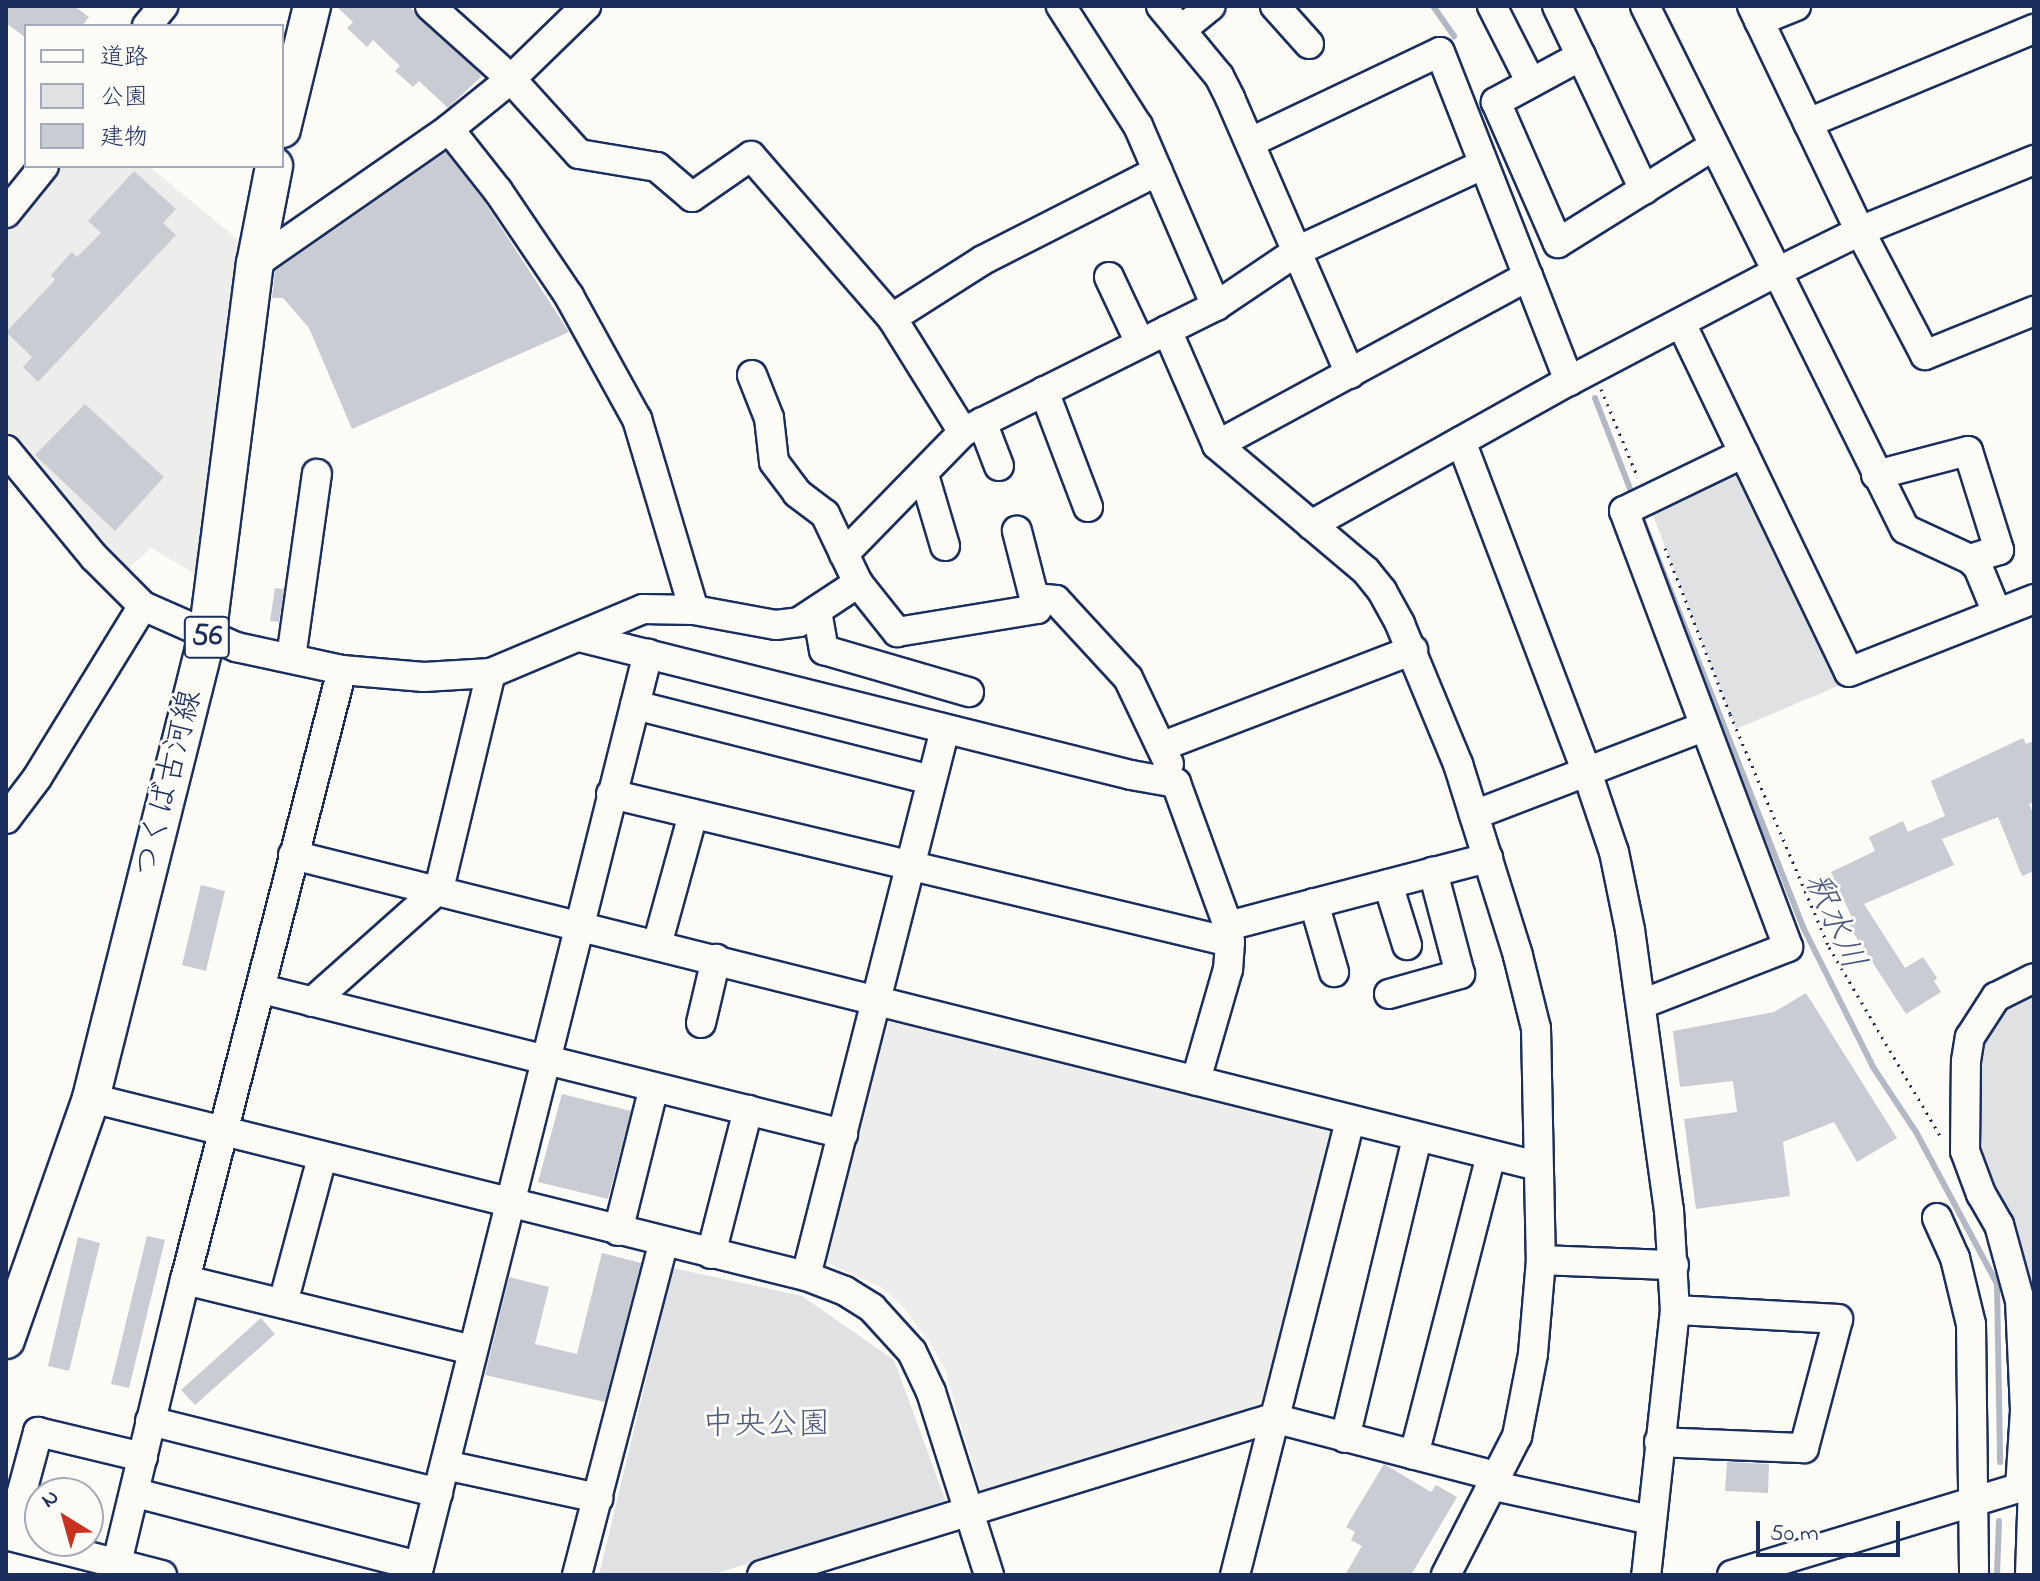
<!DOCTYPE html>
<meta charset="utf-8">
<style>
body{margin:0}
#map{position:relative;width:2040px;height:1581px;overflow:hidden;background:#fdfcf7;font-family:"Indie Flower","Klee One",sans-serif}
div>[style]{position:absolute}
[style*='--x']{left:calc(var(--x)*1px);top:calc(var(--y)*1px);width:calc(var(--w)*1px);rotate:calc(var(--a)*1deg)}
.built>*{inset:0;background:#edeeec}
.green>*{inset:0;background:#e0e1e3}
.stream>*{height:6px;margin:-3px;padding:0 3px;transform-origin:3px;border-radius:3px;background:#b3b8c5}
.building>*{inset:0;background:#c9ccd3}
.path>*{height:3px;margin-top:-1.5px;transform-origin:0;background:repeating-linear-gradient(90deg,#1b2f5e 0 2px,transparent 0 8px)}
.roads{filter:drop-shadow(2px 0 #1b2f5e) drop-shadow(-2px 0 #1b2f5e) drop-shadow(0 2px #1b2f5e) drop-shadow(0 -2px #1b2f5e)}
.minor>*{height:28px;margin:-14px;padding:0 14px;transform-origin:14px;border-radius:14px;background:#fdfcf7}
.major>*{height:36px;margin:-18px;padding:0 18px;transform-origin:18px;border-radius:18px;background:#fdfcf7}
span{translate:-50% -50%;white-space:nowrap;text-align:center;line-height:1.15;-webkit-text-stroke:6px #fdfcf7;paint-order:stroke}
.shield-label span{padding:2px 6px;background:#fdfcf7;border:2px solid;border-radius:6px;-webkit-text-stroke-width:0}
.shield-label{font-size:30px;color:#1b2f5e;font-weight:700}
.street-label{font-size:32px;color:#1b2f5e}
.park-label{font-size:32px;color:#4c5c7f}
.water-label{font-size:34px;color:#49587d;font-style:italic}
.frame{position:absolute;inset:0;border:8px solid #1b2f5e;pointer-events:none}
.legend{position:absolute;left:24px;top:24px;width:260px;height:144px;box-sizing:border-box;background:#fdfcf7;border:2px solid #a3aaba;margin:0;padding:10px 14px;list-style:none;font-size:24px;color:#1b2f5e}
.legend li{display:flex;align-items:center;gap:16px;height:40px}
.legend b{width:40px;border:2px solid #a3aaba}
.north{position:absolute;left:24px;top:1477px;width:80px;height:80px;box-sizing:border-box;background:#fdfcf7;border:2px solid #a3aaba;border-radius:50%;rotate:323deg;font-size:22px;font-weight:700;line-height:32px;text-align:center;color:#1b2f5e}
.north::after{content:'';display:block;margin:auto;width:28px;height:36px;background:#c8321e;clip-path:polygon(50% 0,100% 100%,50% 72%,0 100%)}
.scale{position:absolute;left:1756px;top:1521px;width:144px;height:36px;box-sizing:border-box;border:4px solid #1b2f5e;border-top:0;padding-left:10px;font-size:24px;line-height:28px;white-space:nowrap;color:#1b2f5e;-webkit-text-stroke:6px #fdfcf7;paint-order:stroke}
</style>
<div id="map">
<div class="built">
<div style="clip-path:polygon(53px 166px,149px 166px,243px 244px,198px 576px,151px 548px,121px 575px,6px 437px,6px 223px)"></div>
<div style="clip-path:polygon(891px 1015px,1330px 1124px,1333px 1132px,1261px 1408px,991px 1494px,980px 1489px,944px 1367px,927px 1339px,903px 1307px,881px 1287px,823px 1261px,886px 1019px)"></div>
</div>
<div class="green">
<div style="clip-path:polygon(1746px 459px,1850px 681px,1736px 729px,1647px 500px)"></div>
<div style="clip-path:polygon(2034px 994px,2034px 1452px,2034px 1334px,1978px 1152px,1977px 1055px,2001px 1008px)"></div>
<div style="clip-path:polygon(673px 1268px,802px 1296px,894px 1360px,946px 1502px,711px 1575px,599px 1575px)"></div>
</div>
<div class="stream">
<div style="--x:1433;--y:6;--w:37;--a:55"></div>
<div style="--x:1595;--y:398;--w:108;--a:68.9"></div>
<div style="--x:1640;--y:513;--w:447;--a:68.5"></div>
<div style="--x:1804;--y:929;--w:154;--a:63.4"></div>
<div style="--x:1873;--y:1067;--w:78;--a:56.5"></div>
<div style="--x:1916;--y:1132;--w:172;--a:61.9"></div>
<div style="--x:1997;--y:1284;--w:178;--a:89"></div>
<div style="--x:1997;--y:1575;--w:54;--a:-87.9"></div>
</div>
<div class="building">
<div style="clip-path:polygon(6px 6px,74px 6px,89px 17px,82px 26px,26px 26px,26px 38px,6px 23px)"></div>
<div style="clip-path:polygon(336px 6px,409px 6px,482px 76px,448px 108px,419px 81px,413px 87px,395px 71px,400px 66px,373px 40px,367px 47px,347px 28px,353px 22px)"></div>
<div style="clip-path:polygon(446px 152px,484px 201px,569px 332px,352px 429px,309px 328px,283px 298px,272px 298px,275px 271px)"></div>
<div style="clip-path:polygon(134px 171px,176px 209px,163px 223px,176px 235px,38px 382px,23px 367px,32px 357px,6px 332px,55px 280px,51px 275px,72px 252px,77px 257px,101px 233px,88px 221px)"></div>
<div style="clip-path:polygon(85px 404px,164px 477px,115px 531px,35px 455px)"></div>
<div style="clip-path:polygon(275px 588px,284px 589px,279px 622px,270px 621px)"></div>
<div style="clip-path:polygon(2023px 738px,2026px 744px,2034px 741px,2034px 802px,2029px 804px,2034px 816px,2034px 871px,2022px 876px,1998px 817px,1942px 839px,1954px 865px,1864px 904px,1905px 968px,1923px 957px,1937px 978px,1934px 981px,1941px 992px,1906px 1014px,1849px 926px,1854px 922px,1831px 872px,1875px 851px,1869px 837px,1903px 821px,1908px 832px,1945px 816px,1931px 781px)"></div>
<div style="clip-path:polygon(201px 885px,225px 891px,206px 971px,182px 965px)"></div>
<div style="clip-path:polygon(1806px 993px,1897px 1138px,1857px 1162px,1834px 1122px,1783px 1142px,1790px 1196px,1696px 1209px,1684px 1119px,1737px 1112px,1733px 1081px,1680px 1087px,1673px 1031px,1774px 1012px)"></div>
<div style="clip-path:polygon(562px 1094px,631px 1111px,608px 1199px,538px 1182px)"></div>
<div style="clip-path:polygon(147px 1236px,165px 1240px,129px 1388px,111px 1384px)"></div>
<div style="clip-path:polygon(78px 1237px,100px 1243px,69px 1371px,48px 1366px)"></div>
<div style="clip-path:polygon(602px 1253px,641px 1263px,605px 1402px,485px 1375px,509px 1277px,549px 1287px,535px 1344px,577px 1354px)"></div>
<div style="clip-path:polygon(261px 1318px,275px 1334px,195px 1405px,181px 1390px)"></div>
<div style="clip-path:polygon(1727px 1462px,1769px 1464px,1768px 1493px,1725px 1491px)"></div>
<div style="clip-path:polygon(1384px 1464px,1431px 1492px,1436px 1485px,1457px 1497px,1411px 1575px,1345px 1575px,1362px 1546px,1351px 1540px,1355px 1532px,1346px 1527px)"></div>
</div>
<div class="path">
<div style="--x:1601;--y:389;--w:96;--a:67.4"></div>
<div style="--x:1665;--y:548;--w:178;--a:68.6"></div>
<div style="--x:1730;--y:714;--w:253;--a:67"></div>
<div style="--x:1829;--y:947;--w:221;--a:59.5"></div>
</div>
<div class="roads">
<div class="minor">
<div style="--x:430;--y:6;--w:109;--a:42"></div>
<div style="--x:511;--y:79;--w:101;--a:47.8"></div>
<div style="--x:579;--y:154;--w:79;--a:9.5"></div>
<div style="--x:657;--y:167;--w:46;--a:40.6"></div>
<div style="--x:692;--y:197;--w:72;--a:-34.8"></div>
<div style="--x:751;--y:156;--w:215;--a:49"></div>
<div style="--x:892;--y:318;--w:134;--a:58.1"></div>
<div style="--x:1161;--y:6;--w:91;--a:50.4"></div>
<div style="--x:1219;--y:76;--w:25;--a:63"></div>
<div style="--x:1230;--y:98;--w:301;--a:66.5"></div>
<div style="--x:1275;--y:6;--w:51;--a:48.2"></div>
<div style="--x:1492;--y:6;--w:86;--a:63.1"></div>
<div style="--x:1557;--y:6;--w:55;--a:64.4"></div>
<div style="--x:1581;--y:56;--w:97;--a:151.6"></div>
<div style="--x:1496;--y:102;--w:154;--a:66.3"></div>
<div style="--x:1558;--y:243;--w:183;--a:-32"></div>
<div style="--x:1645;--y:6;--w:584;--a:63.57"></div>
<div style="--x:1905;--y:529;--w:72;--a:24.8"></div>
<div style="--x:1970;--y:559;--w:11;--a:45"></div>
<div style="--x:1978;--y:567;--w:50;--a:67.6"></div>
<div style="--x:1752;--y:6;--w:250;--a:64.4"></div>
<div style="--x:1860;--y:231;--w:140;--a:62.3"></div>
<div style="--x:1925;--y:355;--w:118;--a:-22"></div>
<div style="--x:1759;--y:21;--w:40;--a:-22"></div>
<div style="--x:147;--y:26;--w:26;--a:-51"></div>
<div style="--x:1181;--y:30;--w:38;--a:-39"></div>
<div style="--x:1581;--y:56;--w:148;--a:64.8"></div>
<div style="--x:1808;--y:123;--w:245;--a:-22.6"></div>
<div style="--x:449;--y:129;--w:79;--a:51.7"></div>
<div style="--x:498;--y:191;--w:127;--a:55.9"></div>
<div style="--x:569;--y:296;--w:141;--a:61.1"></div>
<div style="--x:637;--y:419;--w:199;--a:73.4"></div>
<div style="--x:1251;--y:142;--w:209;--a:-25.5"></div>
<div style="--x:1440;--y:52;--w:241;--a:68.6"></div>
<div style="--x:6;--y:213;--w:60;--a:-51"></div>
<div style="--x:255;--y:264;--w:236;--a:-34.8"></div>
<div style="--x:449;--y:129;--w:80;--a:-38.9"></div>
<div style="--x:511;--y:79;--w:105;--a:-44.2"></div>
<div style="--x:1109;--y:277;--w:73;--a:64.8"></div>
<div style="--x:1216;--y:306;--w:100;--a:-34"></div>
<div style="--x:1299;--y:250;--w:202;--a:-24.9"></div>
<div style="--x:892;--y:318;--w:108;--a:-32.5"></div>
<div style="--x:983;--y:260;--w:196;--a:-27"></div>
<div style="--x:1681;--y:323;--w:387;--a:64.3"></div>
<div style="--x:1849;--y:672;--w:199;--a:-21.5"></div>
<div style="--x:1167;--y:330;--w:125;--a:66.5"></div>
<div style="--x:1217;--y:445;--w:195;--a:40.2"></div>
<div style="--x:1366;--y:571;--w:26;--a:51"></div>
<div style="--x:1382;--y:591;--w:38;--a:61"></div>
<div style="--x:1400;--y:624;--w:152;--a:67.5"></div>
<div style="--x:1458;--y:764;--w:201;--a:72.6"></div>
<div style="--x:1518;--y:956;--w:74;--a:76"></div>
<div style="--x:1536;--y:1028;--w:232;--a:88.8"></div>
<div style="--x:1541;--y:1260;--w:94;--a:94.9"></div>
<div style="--x:1533;--y:1354;--w:84;--a:101"></div>
<div style="--x:1517;--y:1436;--w:156;--a:117.1"></div>
<div style="--x:752;--y:375;--w:46;--a:68.4"></div>
<div style="--x:769;--y:418;--w:44;--a:83.5"></div>
<div style="--x:774;--y:462;--w:39;--a:53"></div>
<div style="--x:797;--y:493;--w:35;--a:37"></div>
<div style="--x:825;--y:514;--w:76;--a:64.4"></div>
<div style="--x:858;--y:583;--w:63;--a:51.5"></div>
<div style="--x:897;--y:632;--w:142;--a:-9.3"></div>
<div style="--x:1037;--y:609;--w:81;--a:-104.4"></div>
<div style="--x:1044;--y:391;--w:124;--a:69.2"></div>
<div style="--x:982;--y:422;--w:47;--a:68.9"></div>
<div style="--x:1461;--y:441;--w:354;--a:69.2"></div>
<div style="--x:1587;--y:772;--w:84;--a:71.4"></div>
<div style="--x:1614;--y:852;--w:80;--a:78.4"></div>
<div style="--x:1630;--y:930;--w:283;--a:82.1"></div>
<div style="--x:1669;--y:1210;--w:100;--a:86.6"></div>
<div style="--x:1675;--y:1310;--w:267;--a:96.2"></div>
<div style="--x:1217;--y:445;--w:354;--a:-28.5"></div>
<div style="--x:1528;--y:276;--w:113;--a:68.7"></div>
<div style="--x:6;--y:450;--w:139;--a:50.6"></div>
<div style="--x:94;--y:557;--w:69;--a:45"></div>
<div style="--x:143;--y:606;--w:102;--a:23.8"></div>
<div style="--x:236;--y:647;--w:108;--a:12.2"></div>
<div style="--x:342;--y:670;--w:82;--a:4.9"></div>
<div style="--x:424;--y:677;--w:67;--a:-3.4"></div>
<div style="--x:491;--y:673;--w:165;--a:-22.8"></div>
<div style="--x:643;--y:609;--w:51;--a:1.1"></div>
<div style="--x:694;--y:610;--w:83;--a:10.4"></div>
<div style="--x:776;--y:625;--w:23;--a:-7"></div>
<div style="--x:799;--y:622;--w:71;--a:-33.5"></div>
<div style="--x:924;--y:475;--w:74;--a:73.5"></div>
<div style="--x:1876;--y:475;--w:95;--a:-14.6"></div>
<div style="--x:1968;--y:451;--w:104;--a:72.6"></div>
<div style="--x:1999;--y:550;--w:30;--a:163"></div>
<div style="--x:1311;--y:525;--w:295;--a:-29.2"></div>
<div style="--x:1569;--y:381;--w:233;--a:-27.7"></div>
<div style="--x:1775;--y:273;--w:95;--a:-26.3"></div>
<div style="--x:1860;--y:231;--w:188;--a:-22.2"></div>
<div style="--x:844;--y:554;--w:170;--a:-45.7"></div>
<div style="--x:963;--y:432;--w:283;--a:-26.5"></div>
<div style="--x:1216;--y:306;--w:196;--a:-113.4"></div>
<div style="--x:1138;--y:126;--w:143;--a:-122.7"></div>
<div style="--x:1034;--y:598;--w:22;--a:5"></div>
<div style="--x:1056;--y:600;--w:106;--a:47.3"></div>
<div style="--x:1128;--y:678;--w:95;--a:64.5"></div>
<div style="--x:817;--y:611;--w:40;--a:80"></div>
<div style="--x:824;--y:650;--w:151;--a:16.2"></div>
<div style="--x:579;--y:637;--w:569;--a:14.04"></div>
<div style="--x:1131;--y:775;--w:46;--a:10.1"></div>
<div style="--x:1176;--y:783;--w:152;--a:70"></div>
<div style="--x:1228;--y:926;--w:16;--a:83"></div>
<div style="--x:1230;--y:942;--w:27;--a:94"></div>
<div style="--x:1228;--y:969;--w:116;--a:106.1"></div>
<div style="--x:291;--y:658;--w:186;--a:-82"></div>
<div style="--x:635;--y:705;--w:305;--a:14.2"></div>
<div style="--x:1163;--y:746;--w:268;--a:-21"></div>
<div style="--x:611;--y:794;--w:636;--a:13.45"></div>
<div style="--x:1474;--y:815;--w:245;--a:-21"></div>
<div style="--x:6;--y:819;--w:51;--a:-52.9"></div>
<div style="--x:37;--y:778;--w:202;--a:-58.4"></div>
<div style="--x:293;--y:855;--w:1283;--a:14.03"></div>
<div style="--x:1388;--y:884;--w:64;--a:72.7"></div>
<div style="--x:1314;--y:903;--w:72;--a:73.8"></div>
<div style="--x:1228;--y:926;--w:269;--a:-14.7"></div>
<div style="--x:657;--y:945;--w:136;--a:-74.6"></div>
<div style="--x:262;--y:989;--w:599;--a:14.01"></div>
<div style="--x:1389;--y:994;--w:74;--a:-15.7"></div>
<div style="--x:1460;--y:974;--w:106;--a:-104.8"></div>
<div style="--x:312;--y:1002;--w:170;--a:-41.7"></div>
<div style="--x:439;--y:889;--w:222;--a:-76.5"></div>
<div style="--x:1642;--y:1004;--w:157;--a:-21.3"></div>
<div style="--x:1788;--y:947;--w:466;--a:-110.6"></div>
<div style="--x:1624;--y:511;--w:133;--a:-25.8"></div>
<div style="--x:701;--y:1023;--w:66;--a:-76.8"></div>
<div style="--x:91;--y:1098;--w:737;--a:13.98"></div>
<div style="--x:806;--y:1276;--w:42;--a:21"></div>
<div style="--x:845;--y:1291;--w:32;--a:32"></div>
<div style="--x:872;--y:1308;--w:59;--a:47.7"></div>
<div style="--x:912;--y:1352;--w:44;--a:64.6"></div>
<div style="--x:931;--y:1392;--w:192;--a:72.4"></div>
<div style="--x:1937;--y:1218;--w:44;--a:65.8"></div>
<div style="--x:1955;--y:1258;--w:68;--a:76.4"></div>
<div style="--x:1971;--y:1324;--w:251;--a:89.3"></div>
<div style="--x:618;--y:1231;--w:148;--a:-76"></div>
<div style="--x:711;--y:1254;--w:149;--a:-75.6"></div>
<div style="--x:1541;--y:1260;--w:133;--a:2.2"></div>
<div style="--x:806;--y:1276;--w:564;--a:-75.74"></div>
<div style="--x:185;--y:1280;--w:296;--a:13.7"></div>
<div style="--x:283;--y:1303;--w:151;--a:-75"></div>
<div style="--x:150;--y:1421;--w:297;--a:14"></div>
<div style="--x:1345;--y:1438;--w:309;--a:-76.5"></div>
<div style="--x:1659;--y:1442;--w:145;--a:2.4"></div>
<div style="--x:1804;--y:1448;--w:133;--a:-75.2"></div>
<div style="--x:1838;--y:1319;--w:163;--a:-176.8"></div>
<div style="--x:1414;--y:1455;--w:310;--a:-75.6"></div>
<div style="--x:445;--y:1465;--w:157;--a:12.2"></div>
<div style="--x:1490;--y:1485;--w:165;--a:12.3"></div>
<div style="--x:2020;--y:1488;--w:78;--a:-86.3"></div>
<div style="--x:2025;--y:1410;--w:109;--a:-92.6"></div>
<div style="--x:2020;--y:1301;--w:79;--a:-105.4"></div>
<div style="--x:1999;--y:1225;--w:36;--a:-120"></div>
<div style="--x:1981;--y:1194;--w:46;--a:-110.4"></div>
<div style="--x:1965;--y:1151;--w:90;--a:-89.4"></div>
<div style="--x:1966;--y:1061;--w:24;--a:-81"></div>
<div style="--x:1970;--y:1037;--w:48;--a:-57"></div>
<div style="--x:1996;--y:997;--w:42;--a:-26.6"></div>
<div style="--x:136;--y:1493;--w:292;--a:14.5"></div>
<div style="--x:6;--y:1535;--w:161;--a:14.4"></div>
<div style="--x:10;--y:1536;--w:108;--a:-74.9"></div>
<div style="--x:38;--y:1432;--w:108;--a:13.4"></div>
<div style="--x:114;--y:1575;--w:303;--a:-76.5"></div>
<div style="--x:185;--y:1280;--w:630;--a:-75.57"></div>
<div style="--x:417;--y:1575;--w:950;--a:-75.93"></div>
<div style="--x:577;--y:1575;--w:344;--a:-75.4"></div>
<div style="--x:762;--y:1575;--w:535;--a:-17.08"></div>
<div style="--x:1273;--y:1418;--w:229;--a:14.6"></div>
<div style="--x:1235;--y:1575;--w:469;--a:-75.8"></div>
<div style="--x:1732;--y:1575;--w:316;--a:-16.9"></div>
<div style="--x:2030;--y:1575;--w:91;--a:-88.1"></div>
</div>
<div class="major">
<div style="--x:282;--y:129;--w:127;--a:-76.3"></div>
<div style="--x:6;--y:1340;--w:256;--a:-70.6"></div>
<div style="--x:91;--y:1098;--w:475;--a:-75.9"></div>
<div style="--x:207;--y:637;--w:376;--a:-82.7"></div>
<div style="--x:255;--y:264;--w:100;--a:-79"></div>
</div>
</div>
<div class="shield-label">
<span style="left:207px;top:637px">56</span>
</div>
<div class="street-label">
<span style="left:170px;top:784px;rotate:-76deg">つくば古河線</span>
</div>
<div class="park-label">
<span style="left:766px;top:1426px">中央公園</span>
</div>
<div class="water-label">
<span style="left:1833px;top:922px;rotate:66deg">釈水川</span>
</div>
<div class="frame"></div>
<ul class="legend">
<li><b style="height:10px;background:#fdfcf7"></b>道路</li>
<li><b style="height:22px;background:#e0e1e3"></b>公園</li>
<li><b style="height:22px;background:#c9ccd3"></b>建物</li>
</ul>
<div class="north">N</div>
<div class="scale">50 m</div>
</div>
